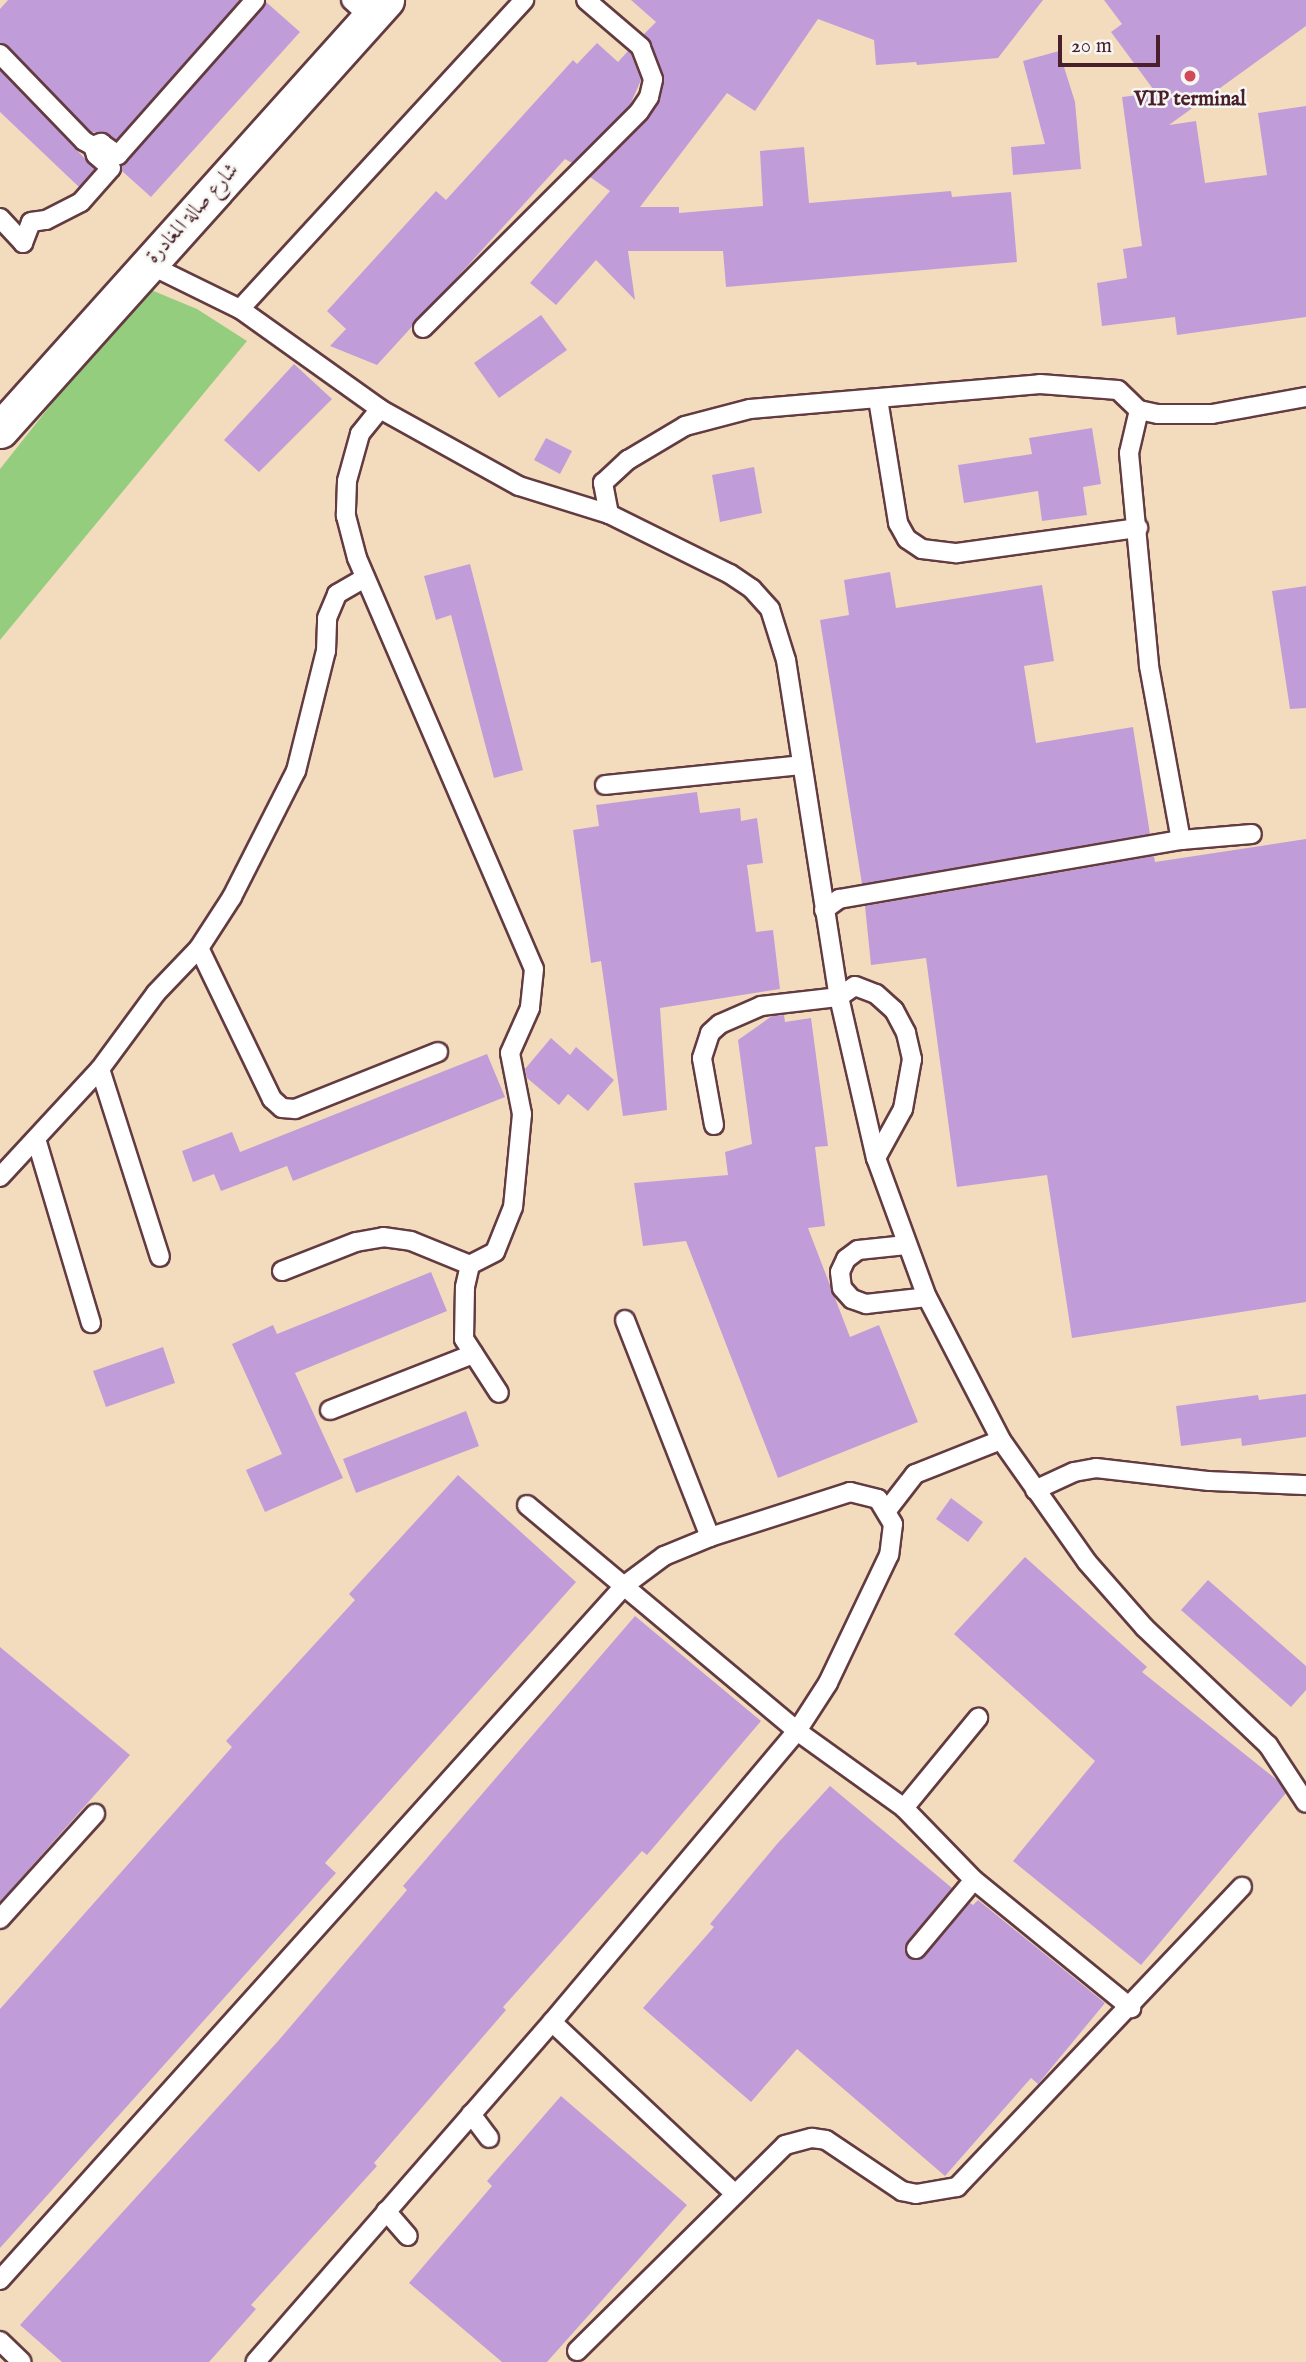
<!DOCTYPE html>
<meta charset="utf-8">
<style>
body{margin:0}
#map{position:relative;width:1306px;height:2362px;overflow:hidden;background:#f3dcbe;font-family:"IM FELL English",Amiri,serif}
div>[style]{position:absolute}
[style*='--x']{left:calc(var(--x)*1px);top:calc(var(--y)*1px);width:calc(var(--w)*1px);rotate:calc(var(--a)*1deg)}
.green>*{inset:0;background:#95cd7f}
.building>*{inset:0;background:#c09dd8}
.roads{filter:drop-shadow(2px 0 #633b41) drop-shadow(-2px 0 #633b41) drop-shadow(0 2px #633b41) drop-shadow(0 -2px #633b41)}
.lane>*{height:18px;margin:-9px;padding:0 9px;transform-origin:9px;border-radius:9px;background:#fff}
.street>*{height:35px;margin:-17.5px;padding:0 17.5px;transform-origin:17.5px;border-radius:17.5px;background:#fff}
.dots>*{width:19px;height:19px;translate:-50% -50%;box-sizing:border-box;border:4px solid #f6f6f2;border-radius:50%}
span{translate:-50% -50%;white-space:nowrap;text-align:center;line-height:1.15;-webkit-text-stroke:5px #f6f6f2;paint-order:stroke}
.poi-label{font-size:21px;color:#4a1f2b;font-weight:700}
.street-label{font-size:21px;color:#4a1f2b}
.scale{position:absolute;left:1058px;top:35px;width:102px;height:32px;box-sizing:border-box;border:4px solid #4a1f2b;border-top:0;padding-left:9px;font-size:21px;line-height:24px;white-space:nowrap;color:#4a1f2b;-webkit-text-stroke:5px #f6f6f2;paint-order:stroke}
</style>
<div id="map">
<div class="green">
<div style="clip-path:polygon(144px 287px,197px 309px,247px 341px,0 640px,0 469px)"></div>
</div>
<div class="building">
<div style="clip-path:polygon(8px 0,240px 0,116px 140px,103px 132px,91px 132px,0 43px,0 9px)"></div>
<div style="clip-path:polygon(631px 0,1043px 0,998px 58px,917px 65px,916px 62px,876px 65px,874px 40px,818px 19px,755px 111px,727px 93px,640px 207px,679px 207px,679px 213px,763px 206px,760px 151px,804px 147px,809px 203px,951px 191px,952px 197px,1011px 192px,1017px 262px,726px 287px,723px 251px,628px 251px,635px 300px,596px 260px,556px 305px,530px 283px,610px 191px,590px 177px,647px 120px,660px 99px,664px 75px,644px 34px,656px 22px)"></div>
<div style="clip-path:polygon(1104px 0,1306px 0,1306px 26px,1169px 125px,1196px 121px,1205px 183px,1267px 175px,1258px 113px,1306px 106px,1306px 317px,1177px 335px,1175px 317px,1102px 326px,1097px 283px,1127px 278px,1123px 249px,1142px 246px,1122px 97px,1156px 93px,1111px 32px,1122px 24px)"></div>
<div style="clip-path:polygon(266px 2px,300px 32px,151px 197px,122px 171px,122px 166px)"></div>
<div style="clip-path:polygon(597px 43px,618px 62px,628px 51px,631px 54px,641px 80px,630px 105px,572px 163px,565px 159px,377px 365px,330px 346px,346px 329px,327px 311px,436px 191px,446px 200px,573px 60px,577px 64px)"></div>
<div style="clip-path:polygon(1059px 51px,1075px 102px,1081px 169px,1013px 175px,1011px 147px,1045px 144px,1023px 61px)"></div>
<div style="clip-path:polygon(0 70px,95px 169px,79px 187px,0 112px)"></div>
<div style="clip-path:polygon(541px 315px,567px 350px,499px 398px,474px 363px)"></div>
<div style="clip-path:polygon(294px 364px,332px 399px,259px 472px,224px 440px)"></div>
<div style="clip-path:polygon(1092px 428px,1101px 484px,1083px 487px,1087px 515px,1042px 521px,1038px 491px,964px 503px,958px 465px,1032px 454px,1029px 438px)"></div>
<div style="clip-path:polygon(546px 438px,572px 451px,560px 474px,534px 460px)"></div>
<div style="clip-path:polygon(754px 467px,762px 513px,720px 522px,712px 475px)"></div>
<div style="clip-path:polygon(470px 564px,523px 770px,494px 778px,451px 615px,436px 620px,424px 576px)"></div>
<div style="clip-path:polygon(890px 572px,896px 608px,1042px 585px,1054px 661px,1024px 666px,1036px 743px,1133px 727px,1150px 834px,862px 884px,820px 620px,849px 615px,844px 580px)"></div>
<div style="clip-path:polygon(1306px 586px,1306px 708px,1290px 709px,1272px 591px)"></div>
<div style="clip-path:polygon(697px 792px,700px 813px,740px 808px,741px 821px,757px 818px,763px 863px,747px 865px,756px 932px,773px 930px,780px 989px,660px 1008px,667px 1110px,623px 1116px,601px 961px,591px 963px,573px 830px,599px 826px,596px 805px)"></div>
<div style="clip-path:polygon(1306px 839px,1306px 1302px,1072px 1338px,1047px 1175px,957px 1187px,926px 958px,871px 965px,865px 906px,1154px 856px,1155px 862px)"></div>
<div style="clip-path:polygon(784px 1015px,785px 1022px,811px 1018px,828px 1146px,815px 1147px,825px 1226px,808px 1228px,850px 1337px,879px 1325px,918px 1422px,778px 1478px,686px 1241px,643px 1246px,634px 1183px,728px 1175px,725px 1152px,752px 1144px,738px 1040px,772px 1016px)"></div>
<div style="clip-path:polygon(551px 1038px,570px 1055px,576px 1047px,614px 1080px,588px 1111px,568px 1094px,559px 1105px,527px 1078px,525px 1069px)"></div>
<div style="clip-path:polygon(487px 1054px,505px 1097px,293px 1181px,287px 1166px,221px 1191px,214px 1174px,193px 1182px,182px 1151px,232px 1132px,240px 1152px)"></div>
<div style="clip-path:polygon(431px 1272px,447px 1311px,295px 1373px,343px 1478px,265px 1512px,246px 1470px,282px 1454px,232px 1344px,273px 1325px,277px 1334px)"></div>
<div style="clip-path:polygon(163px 1347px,175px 1383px,106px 1407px,93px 1371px)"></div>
<div style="clip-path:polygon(1306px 1394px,1306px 1437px,1242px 1446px,1241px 1438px,1181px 1446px,1176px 1406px,1258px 1395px,1259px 1400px)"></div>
<div style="clip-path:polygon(466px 1411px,479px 1446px,356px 1493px,343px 1459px)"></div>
<div style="clip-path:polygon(458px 1475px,576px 1582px,325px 1863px,336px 1873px,0 2248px,0 2009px,232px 1747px,226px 1741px,355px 1600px,349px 1594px)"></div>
<div style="clip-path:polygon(951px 1498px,983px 1522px,968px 1542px,936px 1519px)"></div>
<div style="clip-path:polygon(1025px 1557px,1147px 1667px,1142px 1672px,1277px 1780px,1286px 1793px,1141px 1965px,1013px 1861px,1095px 1761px,954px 1634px)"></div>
<div style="clip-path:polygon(1208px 1580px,1306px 1666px,1306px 1690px,1291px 1707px,1181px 1610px)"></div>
<div style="clip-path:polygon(635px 1616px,761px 1721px,647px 1855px,642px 1851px,503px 2007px,506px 2010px,374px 2163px,377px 2166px,251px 2305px,256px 2309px,209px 2362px,62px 2362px,20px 2325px,279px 2040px,407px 1890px,403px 1886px)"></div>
<div style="clip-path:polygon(0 1647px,130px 1755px,0 1902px)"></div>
<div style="clip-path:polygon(830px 1786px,952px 1888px,907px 1942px,909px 1958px,924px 1957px,970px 1903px,973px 1905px,978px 1900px,1105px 2003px,1038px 2084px,1031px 2078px,945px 2176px,797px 2049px,751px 2102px,643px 2008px,714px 1927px,710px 1924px,777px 1844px)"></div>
<div style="clip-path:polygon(561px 2096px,687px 2205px,547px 2362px,502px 2362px,409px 2283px,492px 2186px,487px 2181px)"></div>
</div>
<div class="roads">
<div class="lane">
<div style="--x:351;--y:0;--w:27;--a:42"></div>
<div style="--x:0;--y:54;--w:121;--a:46"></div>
<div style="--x:84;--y:141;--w:10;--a:29"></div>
<div style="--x:93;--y:146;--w:9;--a:-21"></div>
<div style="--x:101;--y:143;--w:21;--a:35"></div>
<div style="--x:118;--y:155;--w:207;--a:-48.5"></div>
<div style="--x:0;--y:218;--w:34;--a:47"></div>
<div style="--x:23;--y:243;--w:22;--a:-69"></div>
<div style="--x:31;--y:222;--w:15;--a:-8"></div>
<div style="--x:46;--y:220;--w:39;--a:-27"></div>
<div style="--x:81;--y:202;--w:45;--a:-48.6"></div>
<div style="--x:111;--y:168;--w:20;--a:-139"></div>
<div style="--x:96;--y:155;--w:9;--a:-108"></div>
<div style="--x:148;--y:264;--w:102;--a:26.1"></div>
<div style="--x:240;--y:309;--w:172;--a:35.5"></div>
<div style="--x:380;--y:409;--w:159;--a:29"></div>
<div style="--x:519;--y:486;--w:94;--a:17.3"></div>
<div style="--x:609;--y:514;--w:135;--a:26.4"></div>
<div style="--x:730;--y:574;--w:27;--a:34"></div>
<div style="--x:752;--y:589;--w:27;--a:48"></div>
<div style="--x:770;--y:609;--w:53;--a:72.6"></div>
<div style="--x:786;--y:660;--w:341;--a:81.1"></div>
<div style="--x:839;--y:997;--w:165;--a:77.1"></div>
<div style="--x:876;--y:1158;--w:148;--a:69.9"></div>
<div style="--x:927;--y:1297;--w:161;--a:62.6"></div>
<div style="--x:1001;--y:1440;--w:149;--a:54.8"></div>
<div style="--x:1087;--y:1562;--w:88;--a:48.7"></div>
<div style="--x:1145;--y:1628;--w:170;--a:43.6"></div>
<div style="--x:1268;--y:1745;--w:69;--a:56.8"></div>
<div style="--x:240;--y:309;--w:420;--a:-47.4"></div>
<div style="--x:423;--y:328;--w:305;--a:-45"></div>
<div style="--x:639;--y:112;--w:18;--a:-56"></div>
<div style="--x:649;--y:97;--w:18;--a:-77"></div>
<div style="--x:653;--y:79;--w:34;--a:-111"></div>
<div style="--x:641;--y:47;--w:72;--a:-139.5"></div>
<div style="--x:878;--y:399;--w:126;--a:80.8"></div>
<div style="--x:898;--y:523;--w:18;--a:61"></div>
<div style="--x:907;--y:539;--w:18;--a:34"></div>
<div style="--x:922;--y:549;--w:35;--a:7"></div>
<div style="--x:957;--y:553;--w:183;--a:-7.9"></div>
<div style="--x:380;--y:409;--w:32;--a:129"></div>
<div style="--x:360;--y:434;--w:49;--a:105.5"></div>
<div style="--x:347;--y:481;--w:35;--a:92"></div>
<div style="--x:346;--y:516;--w:43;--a:75.3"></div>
<div style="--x:357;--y:558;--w:447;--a:66.7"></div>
<div style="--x:534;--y:969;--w:39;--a:96"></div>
<div style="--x:530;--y:1008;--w:49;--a:114"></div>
<div style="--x:510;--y:1053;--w:62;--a:78.9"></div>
<div style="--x:522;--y:1114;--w:93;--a:95.5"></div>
<div style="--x:513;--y:1207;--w:48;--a:111.8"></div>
<div style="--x:495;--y:1252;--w:28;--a:153"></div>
<div style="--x:470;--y:1265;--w:23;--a:103"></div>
<div style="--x:465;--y:1287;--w:52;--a:91.1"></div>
<div style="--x:464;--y:1339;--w:64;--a:57.1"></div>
<div style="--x:1139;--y:410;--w:44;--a:103.1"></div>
<div style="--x:1129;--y:453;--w:214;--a:84.6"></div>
<div style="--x:1149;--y:666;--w:177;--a:79.6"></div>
<div style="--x:609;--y:514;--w:32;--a:-101"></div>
<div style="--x:603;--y:483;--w:34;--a:-43"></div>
<div style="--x:628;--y:460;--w:66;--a:-30.8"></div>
<div style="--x:685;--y:426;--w:67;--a:-14.7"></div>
<div style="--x:750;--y:409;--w:291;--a:-4.9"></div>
<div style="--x:1040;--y:384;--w:78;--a:4.4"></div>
<div style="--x:1118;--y:390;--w:29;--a:44"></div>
<div style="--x:1139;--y:410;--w:19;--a:12"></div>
<div style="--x:1158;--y:414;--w:54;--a:0"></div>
<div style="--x:1212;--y:414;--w:96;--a:-10.3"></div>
<div style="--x:605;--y:785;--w:198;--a:-5.8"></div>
<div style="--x:824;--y:910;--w:19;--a:-36"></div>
<div style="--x:839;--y:899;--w:347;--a:-9.8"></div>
<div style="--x:1181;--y:840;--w:71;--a:-4.8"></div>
<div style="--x:199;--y:948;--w:168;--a:64.2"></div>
<div style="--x:272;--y:1099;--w:13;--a:42"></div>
<div style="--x:282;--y:1108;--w:13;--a:4"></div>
<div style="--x:295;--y:1109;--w:154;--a:-21.7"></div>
<div style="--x:100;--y:1069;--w:197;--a:72.3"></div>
<div style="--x:714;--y:1125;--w:68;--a:-100.2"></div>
<div style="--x:702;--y:1058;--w:26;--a:-72"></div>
<div style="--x:710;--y:1033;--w:13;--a:-42"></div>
<div style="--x:720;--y:1024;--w:45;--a:-23.7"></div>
<div style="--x:761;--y:1006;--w:79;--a:-6.6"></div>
<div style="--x:839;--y:997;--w:19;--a:-35"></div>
<div style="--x:855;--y:986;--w:22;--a:21"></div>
<div style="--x:876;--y:994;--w:24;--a:42"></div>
<div style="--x:894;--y:1010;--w:26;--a:62"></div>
<div style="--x:906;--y:1033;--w:27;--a:77"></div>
<div style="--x:912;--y:1059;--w:51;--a:100.2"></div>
<div style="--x:903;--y:1109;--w:56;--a:118.9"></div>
<div style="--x:37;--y:1142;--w:189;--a:73.4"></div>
<div style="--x:0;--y:1177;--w:147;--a:-47.2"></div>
<div style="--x:100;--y:1069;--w:94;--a:-53.6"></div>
<div style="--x:156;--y:993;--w:62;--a:-46.3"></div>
<div style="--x:199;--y:948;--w:61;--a:-57.1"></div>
<div style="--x:232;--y:897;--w:141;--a:-63.1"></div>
<div style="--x:296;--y:771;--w:124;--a:-76"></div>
<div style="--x:326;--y:651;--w:33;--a:-88"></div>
<div style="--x:327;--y:618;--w:26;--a:-67"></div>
<div style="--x:337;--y:594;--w:30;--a:-30"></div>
<div style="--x:906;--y:1245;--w:48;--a:174.1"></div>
<div style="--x:858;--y:1250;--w:15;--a:143"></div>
<div style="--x:846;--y:1259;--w:14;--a:115"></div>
<div style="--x:840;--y:1272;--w:16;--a:83"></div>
<div style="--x:842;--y:1288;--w:15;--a:48"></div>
<div style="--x:852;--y:1299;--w:15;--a:20"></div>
<div style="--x:866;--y:1304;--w:61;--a:-6.5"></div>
<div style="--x:282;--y:1271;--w:79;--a:-21.4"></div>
<div style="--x:356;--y:1242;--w:27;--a:-10"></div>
<div style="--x:383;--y:1237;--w:28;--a:8"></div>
<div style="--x:411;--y:1241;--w:64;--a:22.1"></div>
<div style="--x:625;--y:1320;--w:233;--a:68.6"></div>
<div style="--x:330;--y:1410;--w:154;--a:-21.4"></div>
<div style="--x:1035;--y:1490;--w:43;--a:-24.8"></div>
<div style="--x:1074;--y:1472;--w:22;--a:-10"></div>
<div style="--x:1096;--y:1468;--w:114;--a:6.6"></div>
<div style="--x:1209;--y:1481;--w:97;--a:2.4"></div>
<div style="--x:527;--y:1505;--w:352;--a:39.9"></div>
<div style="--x:797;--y:1731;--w:132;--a:35.7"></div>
<div style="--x:904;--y:1808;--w:100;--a:45.8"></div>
<div style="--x:974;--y:1880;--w:203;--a:39.2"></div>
<div style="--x:888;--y:1509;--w:44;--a:-52.4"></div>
<div style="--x:915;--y:1474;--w:92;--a:-21.6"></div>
<div style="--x:904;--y:1808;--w:117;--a:-50.6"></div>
<div style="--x:0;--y:1919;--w:142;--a:-47.9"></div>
<div style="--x:916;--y:1949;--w:90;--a:-50"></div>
<div style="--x:552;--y:2022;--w:251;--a:43.2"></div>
<div style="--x:471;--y:2114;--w:30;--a:53"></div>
<div style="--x:386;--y:2211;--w:33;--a:49"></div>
<div style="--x:0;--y:2280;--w:935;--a:-48.04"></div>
<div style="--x:625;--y:1585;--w:49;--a:-36.6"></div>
<div style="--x:664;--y:1556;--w:50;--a:-22.4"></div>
<div style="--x:710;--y:1537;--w:147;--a:-17.8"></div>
<div style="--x:850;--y:1492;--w:29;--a:14"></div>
<div style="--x:878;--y:1499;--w:29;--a:59"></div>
<div style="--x:893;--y:1524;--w:31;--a:97"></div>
<div style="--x:889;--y:1555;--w:142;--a:115.5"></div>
<div style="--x:828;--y:1683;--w:57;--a:122.9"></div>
<div style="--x:797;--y:1731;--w:380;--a:130.1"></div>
<div style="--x:552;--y:2022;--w:451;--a:131.1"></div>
<div style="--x:0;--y:2341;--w:30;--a:44"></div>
<div style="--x:577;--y:2351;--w:293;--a:-44.7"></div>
<div style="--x:785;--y:2145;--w:28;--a:-15"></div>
<div style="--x:812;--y:2138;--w:14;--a:8"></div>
<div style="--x:826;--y:2140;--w:92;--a:33.9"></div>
<div style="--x:902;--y:2191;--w:14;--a:12"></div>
<div style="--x:916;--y:2194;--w:42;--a:-9.7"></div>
<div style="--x:957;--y:2187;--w:414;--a:-46.5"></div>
</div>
<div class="street">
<div style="--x:0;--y:430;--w:578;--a:-48.09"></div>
</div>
</div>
<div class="dots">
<div style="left:1190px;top:76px;background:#d1495b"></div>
</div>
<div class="poi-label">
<span style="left:1190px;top:100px">VIP terminal</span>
</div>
<div class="street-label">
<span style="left:193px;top:214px;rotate:-48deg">شارع صالة المغادرة</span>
</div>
<div class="scale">20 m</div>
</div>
